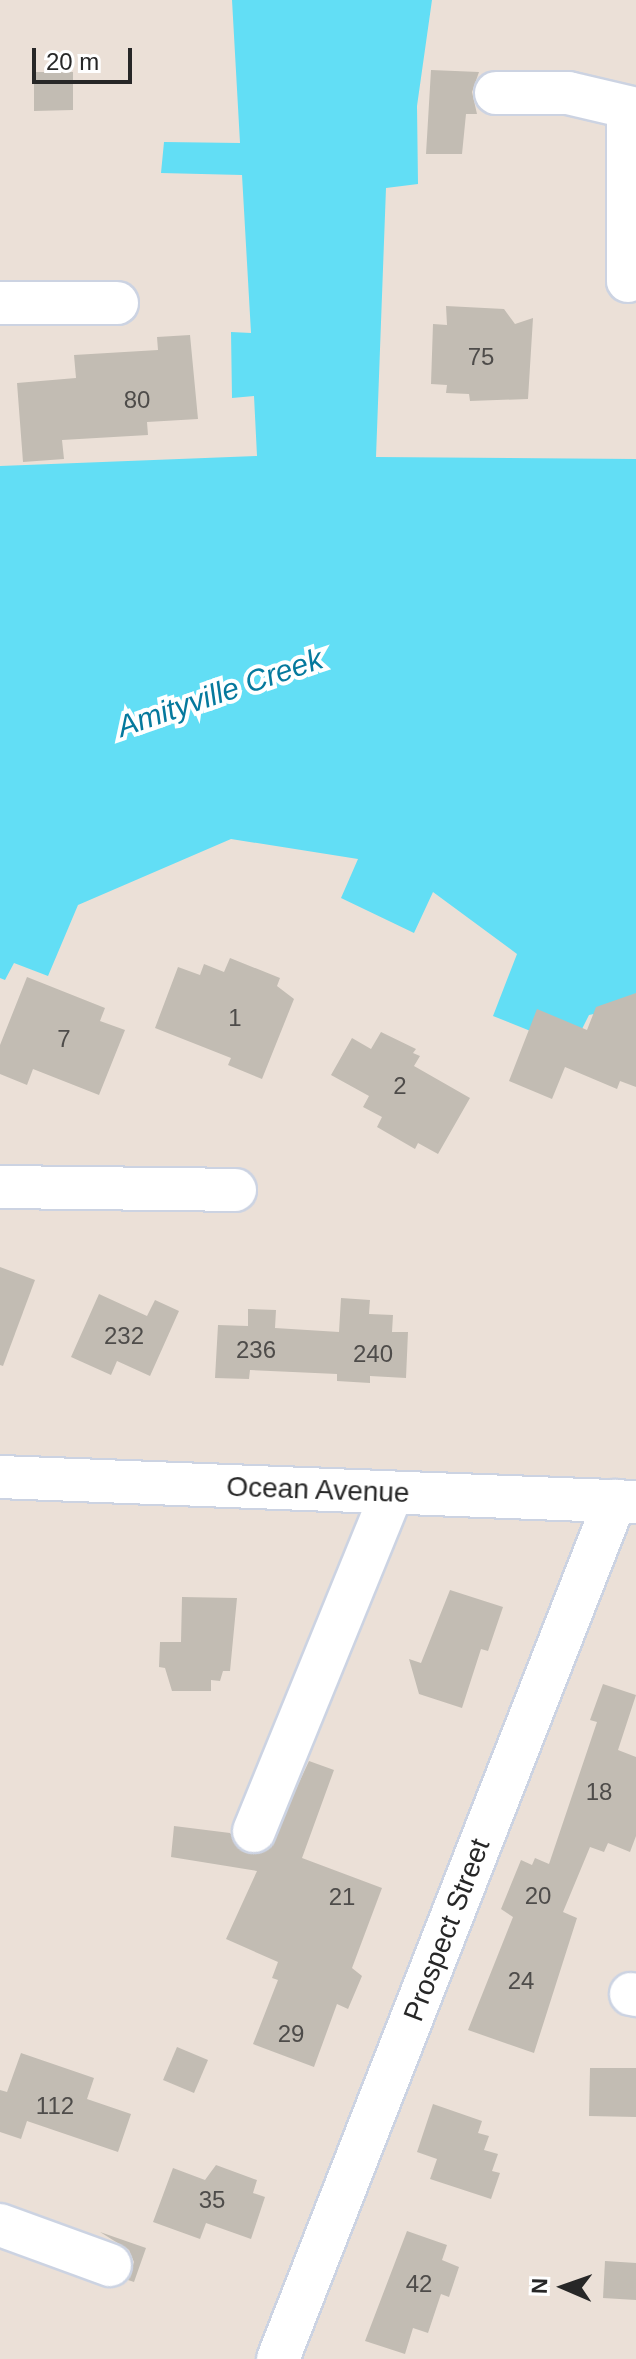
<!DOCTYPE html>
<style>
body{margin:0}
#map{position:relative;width:636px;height:2359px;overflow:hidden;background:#ebe0d7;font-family:Helvetica,sans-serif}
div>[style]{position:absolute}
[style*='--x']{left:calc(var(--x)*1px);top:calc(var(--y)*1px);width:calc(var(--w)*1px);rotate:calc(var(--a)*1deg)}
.water>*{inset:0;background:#62def5}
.building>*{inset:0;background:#c2bcb3}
.roads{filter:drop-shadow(2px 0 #ccd3e2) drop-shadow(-2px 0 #ccd3e2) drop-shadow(0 2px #ccd3e2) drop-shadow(0 -2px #ccd3e2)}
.minor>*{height:42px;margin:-21px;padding:0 21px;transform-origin:21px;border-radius:21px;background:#fff}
span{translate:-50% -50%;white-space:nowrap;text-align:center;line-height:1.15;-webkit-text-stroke:8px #fff;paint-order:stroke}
.number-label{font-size:24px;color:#4e4c4a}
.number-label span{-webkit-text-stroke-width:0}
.street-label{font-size:28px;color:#272727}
.water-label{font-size:30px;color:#05799d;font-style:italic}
.north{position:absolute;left:524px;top:2247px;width:80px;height:80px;-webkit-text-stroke:6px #fff;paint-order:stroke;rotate:272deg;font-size:22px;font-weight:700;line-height:32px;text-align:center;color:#272727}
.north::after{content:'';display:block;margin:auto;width:28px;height:36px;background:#272727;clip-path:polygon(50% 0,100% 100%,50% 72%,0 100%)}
.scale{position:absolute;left:32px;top:48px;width:100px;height:36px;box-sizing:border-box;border:4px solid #272727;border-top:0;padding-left:10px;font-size:24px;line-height:28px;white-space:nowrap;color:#272727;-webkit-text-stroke:6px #fff;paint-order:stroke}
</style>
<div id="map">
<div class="water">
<div style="clip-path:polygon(232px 0,432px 0,417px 106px,418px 184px,386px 188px,376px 457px,636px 459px,636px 1005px,589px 1015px,580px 1033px,533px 1032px,493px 1016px,517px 954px,433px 892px,414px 933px,341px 898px,358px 859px,231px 839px,78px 905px,48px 976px,14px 963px,5px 980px,0 978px,0 466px,257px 456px,254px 396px,232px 398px,231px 332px,251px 333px,242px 175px,161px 173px,164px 142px,240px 143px)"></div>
</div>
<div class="building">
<div style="clip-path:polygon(431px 70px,479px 72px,472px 92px,477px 114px,466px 114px,462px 154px,426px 154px)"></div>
<div style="clip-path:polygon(34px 72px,73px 72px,73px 110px,34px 111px)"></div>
<div style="clip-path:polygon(446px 306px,504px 309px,515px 324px,533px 318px,528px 399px,470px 401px,469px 394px,446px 393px,447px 385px,431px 384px,433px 324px,447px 325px)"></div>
<div style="clip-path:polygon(190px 335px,198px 419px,147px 422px,148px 435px,62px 440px,64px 459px,23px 462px,17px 383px,76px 378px,74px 355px,158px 350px,157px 337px)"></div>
<div style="clip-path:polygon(230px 958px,280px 978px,277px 986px,294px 999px,262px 1079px,228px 1065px,231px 1058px,155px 1028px,178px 967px,200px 975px,204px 964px,224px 972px)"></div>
<div style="clip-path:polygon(27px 977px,105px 1008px,100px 1021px,125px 1030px,99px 1095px,33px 1069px,27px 1085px,0 1074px,0 1045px)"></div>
<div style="clip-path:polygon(636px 993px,636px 1087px,620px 1081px,617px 1089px,565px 1067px,552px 1099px,509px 1081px,537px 1009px,587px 1030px,596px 1007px)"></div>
<div style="clip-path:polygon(381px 1032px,416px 1049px,413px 1053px,420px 1056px,414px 1066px,470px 1098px,438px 1154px,418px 1143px,415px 1149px,377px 1127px,382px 1117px,363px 1107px,369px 1096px,331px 1075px,352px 1038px,371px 1049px)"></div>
<div style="clip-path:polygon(0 1267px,35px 1280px,3px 1366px,0 1365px)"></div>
<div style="clip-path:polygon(99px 1294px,147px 1316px,155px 1300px,179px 1311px,150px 1376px,117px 1361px,111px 1375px,71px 1357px)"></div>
<div style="clip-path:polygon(341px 1298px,370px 1300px,369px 1314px,393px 1315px,392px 1332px,408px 1332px,406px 1378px,370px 1376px,370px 1383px,337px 1381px,337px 1374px,250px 1370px,249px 1379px,215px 1378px,218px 1325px,248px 1326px,248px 1309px,276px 1310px,275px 1328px,339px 1332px)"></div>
<div style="clip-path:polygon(450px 1590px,503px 1607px,488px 1651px,481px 1649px,462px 1708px,419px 1694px,409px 1659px,421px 1663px)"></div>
<div style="clip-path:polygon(182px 1597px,237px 1598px,230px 1671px,223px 1671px,220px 1681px,211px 1680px,211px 1691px,172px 1691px,165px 1668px,159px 1667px,160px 1642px,181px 1642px)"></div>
<div style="clip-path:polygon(603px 1684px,636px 1695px,618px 1750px,636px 1757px,636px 1836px,630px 1852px,608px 1843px,604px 1852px,590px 1847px,563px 1912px,577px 1918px,534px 2053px,468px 2030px,513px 1917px,501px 1909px,521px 1860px,532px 1865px,535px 1858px,549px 1864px,597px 1722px,590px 1720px)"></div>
<div style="clip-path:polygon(309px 1761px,334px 1770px,302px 1858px,382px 1888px,352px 1968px,362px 1976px,348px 2009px,337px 2004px,314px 2067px,253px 2044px,278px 1980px,272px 1978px,278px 1962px,226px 1939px,257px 1871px,171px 1857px,174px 1826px,230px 1833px,246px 1853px,268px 1850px)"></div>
<div style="clip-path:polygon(177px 2047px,208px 2060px,194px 2093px,163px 2080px)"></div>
<div style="clip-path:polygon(21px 2053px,94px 2078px,87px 2099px,131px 2114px,118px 2152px,27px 2121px,21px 2139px,0 2132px,0 2090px,7px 2092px)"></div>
<div style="clip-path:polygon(590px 2068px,636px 2068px,636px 2117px,589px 2116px)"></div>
<div style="clip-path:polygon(433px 2104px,482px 2121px,478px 2133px,489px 2136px,484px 2150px,498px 2154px,492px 2171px,500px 2173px,491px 2199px,430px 2179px,437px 2159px,417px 2152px)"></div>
<div style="clip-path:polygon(216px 2165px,257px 2180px,253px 2193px,265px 2197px,251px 2239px,206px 2223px,200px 2239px,153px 2222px,173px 2168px,205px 2180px)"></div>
<div style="clip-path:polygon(407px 2231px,447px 2245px,442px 2260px,459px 2267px,449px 2297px,441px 2294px,428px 2333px,413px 2328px,405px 2354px,365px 2341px)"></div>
<div style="clip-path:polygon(100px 2232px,146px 2248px,134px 2282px,128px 2280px,134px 2262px,129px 2250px)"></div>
<div style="clip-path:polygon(605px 2261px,636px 2263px,636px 2300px,603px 2298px)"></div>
</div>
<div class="roads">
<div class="minor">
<div style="--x:496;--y:93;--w:72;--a:0"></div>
<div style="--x:568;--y:93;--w:70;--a:13.2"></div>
<div style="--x:628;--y:109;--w:172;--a:90"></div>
<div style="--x:0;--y:303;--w:117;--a:0"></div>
<div style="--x:0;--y:1187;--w:235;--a:0.7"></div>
<div style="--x:0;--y:1477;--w:636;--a:2.25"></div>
<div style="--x:254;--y:1831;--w:365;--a:-67.8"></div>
<div style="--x:631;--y:1994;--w:5;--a:11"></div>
<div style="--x:0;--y:2225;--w:117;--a:20"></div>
<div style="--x:278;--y:2359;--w:922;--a:-68.56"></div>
</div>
</div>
<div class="number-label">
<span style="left:481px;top:357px">75</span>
<span style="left:137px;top:400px">80</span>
<span style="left:235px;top:1018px">1</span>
<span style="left:64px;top:1039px">7</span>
<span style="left:400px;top:1086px">2</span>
<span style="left:124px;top:1336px">232</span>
<span style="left:256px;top:1350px">236</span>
<span style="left:373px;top:1354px">240</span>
<span style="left:599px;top:1792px">18</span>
<span style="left:538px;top:1896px">20</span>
<span style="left:342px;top:1897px">21</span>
<span style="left:521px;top:1981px">24</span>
<span style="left:291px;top:2034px">29</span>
<span style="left:55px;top:2106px">112</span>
<span style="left:212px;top:2200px">35</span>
<span style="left:419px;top:2284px">42</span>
</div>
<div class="street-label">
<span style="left:318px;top:1490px;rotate:2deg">Ocean Avenue</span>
<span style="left:447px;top:1930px;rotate:-69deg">Prospect Street</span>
</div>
<div class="water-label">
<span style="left:220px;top:693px;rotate:-19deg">Amityville Creek</span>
</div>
<div class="north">N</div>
<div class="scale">20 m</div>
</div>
